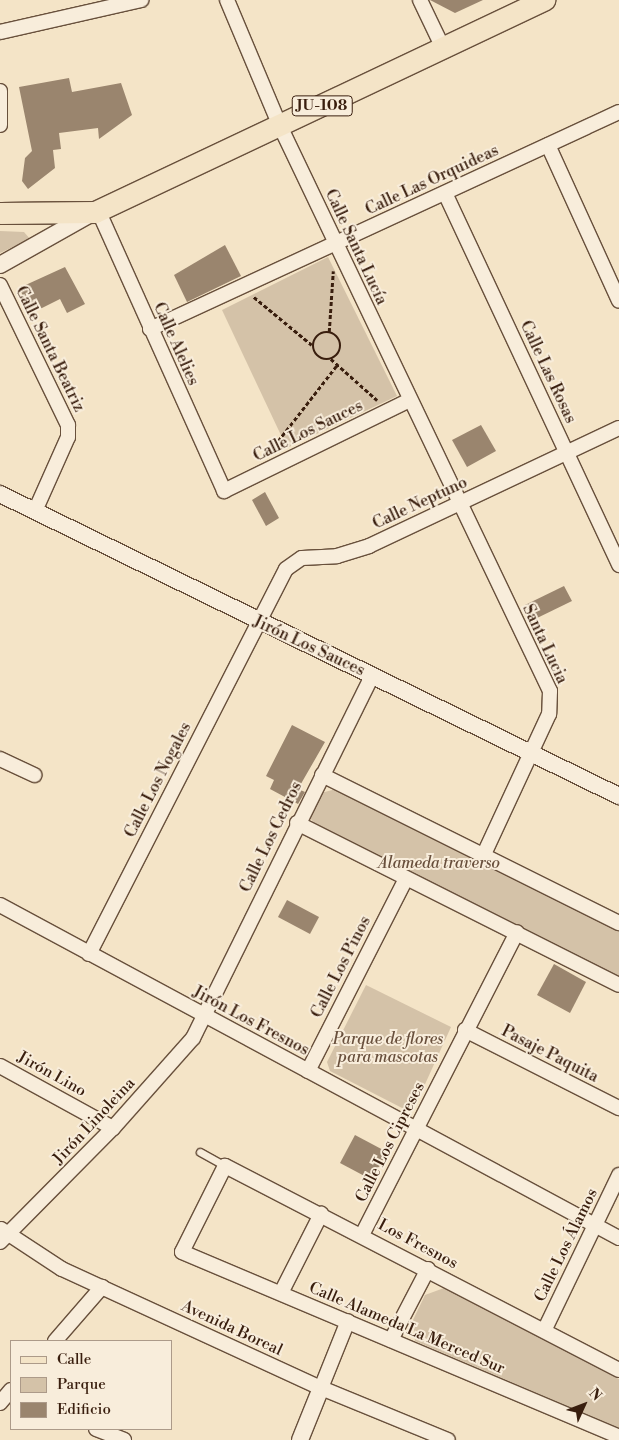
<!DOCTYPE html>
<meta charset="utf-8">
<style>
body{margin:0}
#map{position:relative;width:619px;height:1440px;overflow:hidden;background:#f4e4c7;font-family:"Libre Bodoni",serif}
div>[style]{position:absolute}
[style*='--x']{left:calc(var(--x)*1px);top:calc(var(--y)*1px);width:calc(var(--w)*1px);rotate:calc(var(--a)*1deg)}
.green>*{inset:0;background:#d4c2a8}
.building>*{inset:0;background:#9a856e}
.path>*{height:2.5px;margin-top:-1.25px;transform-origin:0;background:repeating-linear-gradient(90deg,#391e0e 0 4px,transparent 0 6.5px)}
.path>.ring{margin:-1.25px;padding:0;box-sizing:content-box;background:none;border:2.5px solid #391e0e;border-radius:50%}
.roads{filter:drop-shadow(1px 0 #68503c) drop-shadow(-1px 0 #68503c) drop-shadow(0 1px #68503c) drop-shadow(0 -1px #68503c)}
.service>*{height:7px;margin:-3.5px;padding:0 3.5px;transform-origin:3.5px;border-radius:3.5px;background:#f8eddb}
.minor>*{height:14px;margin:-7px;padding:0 7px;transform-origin:7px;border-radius:7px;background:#f8eddb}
.tertiary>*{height:16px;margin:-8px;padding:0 8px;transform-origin:8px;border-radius:8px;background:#f8eddb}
.primary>*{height:21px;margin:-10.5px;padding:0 10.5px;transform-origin:10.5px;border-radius:10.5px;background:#f4e4c7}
span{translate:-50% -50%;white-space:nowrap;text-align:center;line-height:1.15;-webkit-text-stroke:4px #f8eddb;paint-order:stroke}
.shield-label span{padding:1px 4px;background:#f8eddb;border:1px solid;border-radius:4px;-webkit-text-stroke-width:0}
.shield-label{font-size:15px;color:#391e0e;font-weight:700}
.street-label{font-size:16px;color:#391e0e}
.park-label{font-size:16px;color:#684f3c;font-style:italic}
.legend{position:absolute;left:10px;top:1340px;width:162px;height:90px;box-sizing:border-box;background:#f8eddb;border:1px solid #ac9a89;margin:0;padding:6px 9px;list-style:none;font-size:15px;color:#391e0e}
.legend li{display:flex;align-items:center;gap:10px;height:25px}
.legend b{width:25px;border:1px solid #ac9a89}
.north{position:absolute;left:559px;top:1380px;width:50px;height:50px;-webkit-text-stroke:4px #f8eddb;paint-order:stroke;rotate:47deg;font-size:14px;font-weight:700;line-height:20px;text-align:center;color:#391e0e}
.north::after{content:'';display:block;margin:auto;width:18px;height:22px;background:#391e0e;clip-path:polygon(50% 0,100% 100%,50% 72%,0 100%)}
</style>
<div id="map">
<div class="green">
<div style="clip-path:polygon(0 231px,24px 232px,30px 239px,0 253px)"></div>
<div style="clip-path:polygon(328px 257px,397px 396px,287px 448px,222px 310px)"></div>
<div style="clip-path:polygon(336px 789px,619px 929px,619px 978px,319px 828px,309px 817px,321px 793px)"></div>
<div style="clip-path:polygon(366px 985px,451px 1027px,416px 1104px,406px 1110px,330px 1071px,327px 1062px)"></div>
<div style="clip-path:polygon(444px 1288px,619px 1379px,619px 1428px,415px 1341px,413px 1320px,425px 1295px)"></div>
</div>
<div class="building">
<div style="clip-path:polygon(430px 0,483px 0,455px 13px)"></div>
<div style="clip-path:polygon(69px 78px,72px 92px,121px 83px,132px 115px,99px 139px,98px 128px,59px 133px,61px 149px,53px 150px,55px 168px,28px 189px,22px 181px,25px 158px,32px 151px,19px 87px)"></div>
<div style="clip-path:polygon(225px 245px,241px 276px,187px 302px,174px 275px)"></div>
<div style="clip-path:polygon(65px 267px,85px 304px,67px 313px,60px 299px,32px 313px,19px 288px)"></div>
<div style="clip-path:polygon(481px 425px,496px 451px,467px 467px,452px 440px)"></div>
<div style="clip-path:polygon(265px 492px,279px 518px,266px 526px,252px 500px)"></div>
<div style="clip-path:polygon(564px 586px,572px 601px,533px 620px,525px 605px)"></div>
<div style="clip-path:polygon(292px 725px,325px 742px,298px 789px,305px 792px,298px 804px,270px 789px,274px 780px,266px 776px)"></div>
<div style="clip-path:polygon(287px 900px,319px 917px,310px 934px,278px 917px)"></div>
<div style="clip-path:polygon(554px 964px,586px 982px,570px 1013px,537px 995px)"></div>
<div style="clip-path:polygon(355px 1135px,387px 1152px,372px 1180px,340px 1163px)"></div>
</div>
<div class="path">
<div style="--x:254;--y:297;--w:75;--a:39.6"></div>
<div class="ring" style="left:313px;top:332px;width:25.5px;height:25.5px"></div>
<div style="--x:329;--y:332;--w:61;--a:-86.2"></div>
<div style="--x:331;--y:359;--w:62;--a:41.7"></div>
<div style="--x:281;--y:448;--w:8;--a:-113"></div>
<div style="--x:278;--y:441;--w:96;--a:-52.2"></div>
</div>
<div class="roads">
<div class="service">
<div style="--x:200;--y:1152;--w:29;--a:29"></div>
</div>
<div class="minor">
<div style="--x:227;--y:0;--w:137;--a:67.2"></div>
<div style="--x:280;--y:126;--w:626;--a:64.46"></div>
<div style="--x:550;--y:691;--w:23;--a:92"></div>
<div style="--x:549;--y:714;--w:154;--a:114.9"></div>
<div style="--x:420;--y:0;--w:53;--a:64.4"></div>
<div style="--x:0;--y:32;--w:145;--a:-12.8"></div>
<div style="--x:0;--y:91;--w:34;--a:90"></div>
<div style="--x:548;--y:145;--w:171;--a:65.5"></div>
<div style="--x:445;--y:193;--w:411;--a:64.9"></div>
<div style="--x:98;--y:210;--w:308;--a:65.8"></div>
<div style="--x:224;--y:491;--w:205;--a:-26.1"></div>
<div style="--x:0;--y:285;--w:156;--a:64.1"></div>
<div style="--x:68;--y:425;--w:12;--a:90"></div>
<div style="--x:68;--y:437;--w:81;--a:114"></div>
<div style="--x:150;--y:329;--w:517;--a:-24.83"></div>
<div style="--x:0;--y:759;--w:38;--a:25"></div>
<div style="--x:322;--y:775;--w:332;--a:26.5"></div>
<div style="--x:297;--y:823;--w:360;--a:26.7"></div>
<div style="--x:0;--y:905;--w:703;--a:28.28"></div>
<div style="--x:89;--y:954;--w:432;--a:-62.9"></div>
<div style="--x:286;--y:569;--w:19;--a:-35"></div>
<div style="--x:302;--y:558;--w:35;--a:-3"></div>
<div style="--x:337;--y:556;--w:34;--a:-17"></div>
<div style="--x:369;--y:546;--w:276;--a:-25.3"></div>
<div style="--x:465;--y:1030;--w:173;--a:26.9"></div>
<div style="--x:0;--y:1066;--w:129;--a:28.8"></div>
<div style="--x:308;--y:1071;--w:216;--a:-63"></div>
<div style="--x:1;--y:1229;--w:73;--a:33.3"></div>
<div style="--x:62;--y:1269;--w:285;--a:24.7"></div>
<div style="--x:321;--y:1388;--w:137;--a:22.3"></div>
<div style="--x:362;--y:1235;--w:340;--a:-62.9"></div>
<div style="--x:0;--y:1242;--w:161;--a:-45.3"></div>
<div style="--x:113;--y:1128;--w:120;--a:-48.4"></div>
<div style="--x:193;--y:1038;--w:404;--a:-63.7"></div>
<div style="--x:281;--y:1293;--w:89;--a:-63.1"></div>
<div style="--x:545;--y:1329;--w:171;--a:-64.3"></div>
<div style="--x:391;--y:1340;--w:80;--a:-62.5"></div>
<div style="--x:55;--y:1341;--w:72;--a:-49"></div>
<div style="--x:619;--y:1370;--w:444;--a:-152.6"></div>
<div style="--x:225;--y:1166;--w:96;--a:116.6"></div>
<div style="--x:182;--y:1252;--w:475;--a:22.9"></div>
<div style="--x:321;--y:1388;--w:72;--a:-68.1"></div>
<div style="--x:0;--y:1403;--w:17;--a:-50"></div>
<div style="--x:96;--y:1429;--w:30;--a:21"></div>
</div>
<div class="tertiary">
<div style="--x:0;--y:265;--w:108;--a:-29.4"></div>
<div style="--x:0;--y:494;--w:689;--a:26.01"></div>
<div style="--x:300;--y:1440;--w:56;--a:-68"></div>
</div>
<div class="primary">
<div style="--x:0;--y:213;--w:95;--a:-0.6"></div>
<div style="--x:95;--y:212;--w:497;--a:-25.3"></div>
</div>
</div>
<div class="shield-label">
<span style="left:322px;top:106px">JU-108</span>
</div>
<div class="street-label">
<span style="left:432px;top:180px;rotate:-25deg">Calle Las Orquideas</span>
<span style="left:356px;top:247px;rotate:65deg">Calle Santa Lucía</span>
<span style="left:176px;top:344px;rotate:66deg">Calle Alelies</span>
<span style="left:50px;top:349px;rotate:64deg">Calle Santa Beatriz</span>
<span style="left:548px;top:372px;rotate:65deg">Calle Las Rosas</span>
<span style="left:308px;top:431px;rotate:-26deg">Calle Los Sauces</span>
<span style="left:420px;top:503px;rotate:-25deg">Calle Neptuno</span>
<span style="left:545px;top:644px;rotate:65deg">Santa Lucia</span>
<span style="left:309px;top:646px;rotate:25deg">Jirón Los Sauces</span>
<span style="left:158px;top:780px;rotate:-63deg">Calle Los Nogales</span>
<span style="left:271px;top:837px;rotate:-64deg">Calle Los Cedros</span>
<span style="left:341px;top:967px;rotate:-63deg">Calle Los Pinos</span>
<span style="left:251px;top:1021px;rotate:28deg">Jirón Los Fresnos</span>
<span style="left:550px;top:1054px;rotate:27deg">Pasaje Paquita</span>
<span style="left:52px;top:1074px;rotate:29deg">Jirón Lino</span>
<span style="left:94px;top:1121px;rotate:-47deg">Jirón Linoleina</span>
<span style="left:390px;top:1142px;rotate:-63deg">Calle Los Cipreses</span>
<span style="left:418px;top:1244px;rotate:28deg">Los Fresnos</span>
<span style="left:566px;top:1245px;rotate:-64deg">Calle Los Álamos</span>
<span style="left:232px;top:1328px;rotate:25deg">Avenida Boreal</span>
<span style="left:407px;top:1328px;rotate:23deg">Calle Alameda La Merced Sur</span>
</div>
<div class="park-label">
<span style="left:439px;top:863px">Alameda traverso</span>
<span style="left:388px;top:1048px">Parque de flores<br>para mascotas</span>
</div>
<ul class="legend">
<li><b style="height:6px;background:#f4e4c7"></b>Calle</li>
<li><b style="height:14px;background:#d4c2a8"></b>Parque</li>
<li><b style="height:14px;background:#9a856e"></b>Edificio</li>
</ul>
<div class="north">N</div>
</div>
